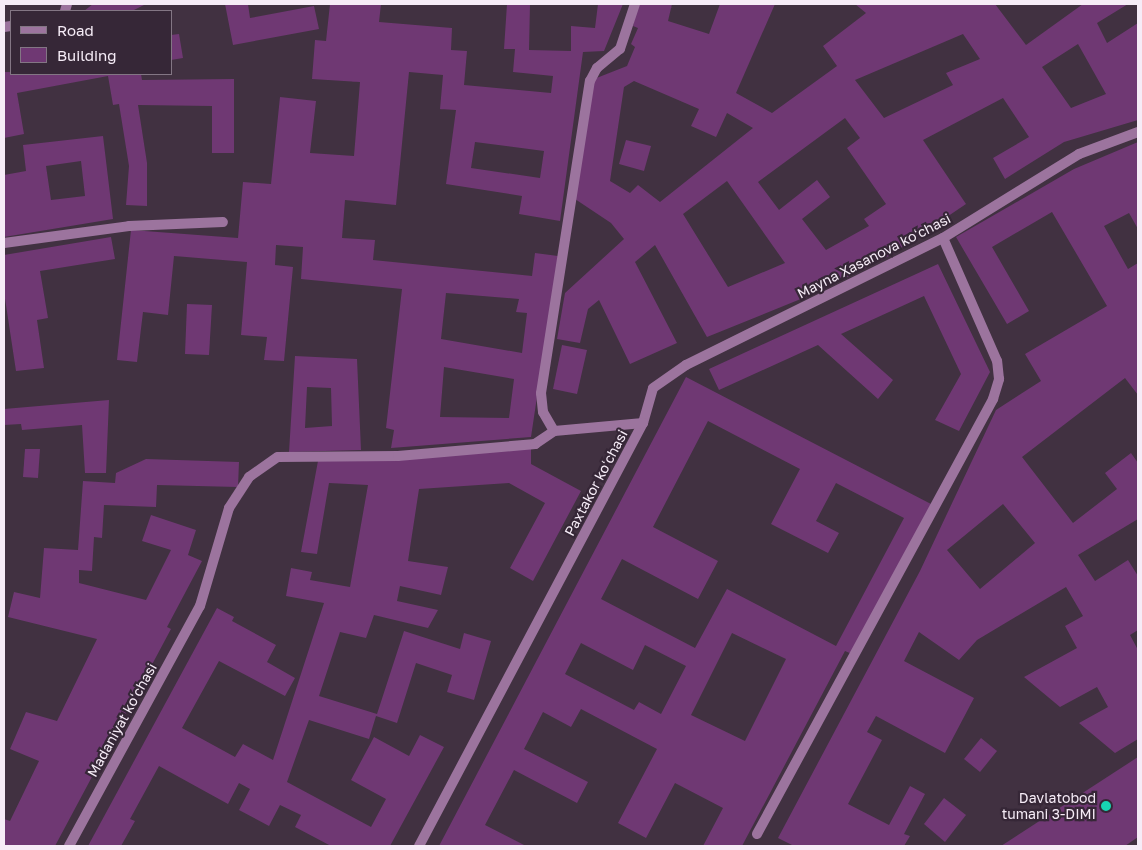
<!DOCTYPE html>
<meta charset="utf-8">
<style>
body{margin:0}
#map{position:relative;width:1142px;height:850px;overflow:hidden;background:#413141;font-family:"Golos Text",sans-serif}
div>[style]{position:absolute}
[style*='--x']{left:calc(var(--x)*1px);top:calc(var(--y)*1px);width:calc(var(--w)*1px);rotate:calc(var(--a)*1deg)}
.building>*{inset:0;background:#6f3873}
.service>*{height:10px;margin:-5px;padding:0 5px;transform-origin:5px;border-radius:5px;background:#9c749e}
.minor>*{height:10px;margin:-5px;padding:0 5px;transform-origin:5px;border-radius:5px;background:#9c749e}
.dots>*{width:14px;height:14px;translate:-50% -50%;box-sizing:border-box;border:2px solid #362737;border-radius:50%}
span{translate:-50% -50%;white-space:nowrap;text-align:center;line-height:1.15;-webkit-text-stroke:4.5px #362737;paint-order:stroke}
.street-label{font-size:14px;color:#f6ecf7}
.poi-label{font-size:14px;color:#f6ecf7}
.right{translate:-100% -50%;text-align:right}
.frame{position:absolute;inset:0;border:5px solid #f6ecf7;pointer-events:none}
.legend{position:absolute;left:10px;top:10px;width:162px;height:65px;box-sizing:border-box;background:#362737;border:1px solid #837684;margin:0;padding:6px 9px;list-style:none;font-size:15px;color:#f6ecf7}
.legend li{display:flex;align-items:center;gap:10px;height:25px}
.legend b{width:25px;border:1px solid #837684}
</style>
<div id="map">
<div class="building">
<div style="clip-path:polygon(93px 4px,146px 4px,132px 11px,84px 11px)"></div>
<div style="clip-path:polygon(225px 4px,248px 4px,250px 18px,314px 6px,319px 29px,233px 45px)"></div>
<div style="clip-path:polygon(evenodd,330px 4px,381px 4px,379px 22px,452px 28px,451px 50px,467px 51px,464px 85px,551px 93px,553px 76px,513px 72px,515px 49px,504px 49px,507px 4px,530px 4px,529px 50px,571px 51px,571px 26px,595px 28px,598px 4px,623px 4px,604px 51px,583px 52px,560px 221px,519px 214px,522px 196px,446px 184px,456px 110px,440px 109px,443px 75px,409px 72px,396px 205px,345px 200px,342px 238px,375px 240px,373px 260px,532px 276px,535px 253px,558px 256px,531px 437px,391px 448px,394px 430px,386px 428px,402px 289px,301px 279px,303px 247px,276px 245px,275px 265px,293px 267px,284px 361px,264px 360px,267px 337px,241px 335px,247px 262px,174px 256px,168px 315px,143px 312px,137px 362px,117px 360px,131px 230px,238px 238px,243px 182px,271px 184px,280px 97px,316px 101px,310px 153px,354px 156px,360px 82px,312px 79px,315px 40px,326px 41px,330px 4px,475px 142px,544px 151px,540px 178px,471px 168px,475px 142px,330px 4px,446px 293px,519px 299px,516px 312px,527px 313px,522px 353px,441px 339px,446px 293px,330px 4px,444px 367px,514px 379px,509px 418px,440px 417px,444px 367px)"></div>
<div style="clip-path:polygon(evenodd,638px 4px,672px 4px,668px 21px,709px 34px,720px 4px,775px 4px,736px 93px,772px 113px,837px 66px,823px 46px,866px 13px,855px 4px,995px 4px,1026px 45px,1083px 4px,1128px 4px,1097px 23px,1107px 43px,1138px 23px,1138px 120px,1064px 142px,1005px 179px,993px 158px,1029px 137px,1003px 98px,923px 140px,966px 204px,889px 256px,813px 294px,707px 337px,655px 245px,635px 262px,677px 343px,630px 364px,599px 300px,588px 309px,580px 343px,557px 339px,565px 293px,624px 239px,611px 223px,575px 199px,594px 79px,627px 66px,635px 47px,631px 44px,638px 28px,633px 26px,638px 4px,963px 34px,980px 59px,946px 73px,953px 85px,884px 118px,855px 80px,963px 34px,638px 4px,1078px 44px,1106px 94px,1071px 108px,1042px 67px,1078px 44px,638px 4px,634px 81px,699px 109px,691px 126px,716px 137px,727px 113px,753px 128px,660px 202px,638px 185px,630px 193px,610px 181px,624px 87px,634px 81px,638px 4px,845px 118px,860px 138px,847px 148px,886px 204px,864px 219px,869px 226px,826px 250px,802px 219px,830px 197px,817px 180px,779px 210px,758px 182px,845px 118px,638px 4px,727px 181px,785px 263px,728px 287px,683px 214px,727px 181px)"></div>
<div style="clip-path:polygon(179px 34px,183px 58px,171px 60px,171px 35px)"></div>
<div style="clip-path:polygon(4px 72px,141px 74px,142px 80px,234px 79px,234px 153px,212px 153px,212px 106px,138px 105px,147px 163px,147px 206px,126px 205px,129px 166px,119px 104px,113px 105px,108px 76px,17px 93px,24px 134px,4px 138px)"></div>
<div style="clip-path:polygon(evenodd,103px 136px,113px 219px,4px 237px,4px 175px,26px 171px,23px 145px,103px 136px,81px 161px,85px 196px,51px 200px,46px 166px,81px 161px)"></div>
<div style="clip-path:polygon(626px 140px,651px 146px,644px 171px,619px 164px)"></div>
<div style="clip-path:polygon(evenodd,1138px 142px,1138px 229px,1129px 213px,1104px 226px,1128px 269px,1138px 263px,1138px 395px,1125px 378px,1022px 457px,1073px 523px,1117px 489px,1105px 473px,1131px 453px,1138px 463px,1138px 519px,1078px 555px,1095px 581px,1128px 560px,1138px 576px,1138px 630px,1130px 635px,1138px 650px,1138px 739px,1115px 753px,1079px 723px,1108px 707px,1097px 687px,1060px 707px,1024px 677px,1077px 648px,1065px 626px,1083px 616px,1066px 587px,977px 640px,959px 660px,919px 632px,904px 661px,974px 698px,945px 753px,876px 716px,867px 732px,882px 740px,848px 804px,889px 825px,910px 786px,925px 794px,904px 834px,910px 836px,904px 846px,794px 846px,778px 838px,920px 571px,996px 410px,1041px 381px,1025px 354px,1107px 306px,1052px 212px,992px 247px,1029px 311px,1007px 324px,956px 237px,1074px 169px,1138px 142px,1003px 504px,1035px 543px,980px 589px,947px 550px,1003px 504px)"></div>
<div style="clip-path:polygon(111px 237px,115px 259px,40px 271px,48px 318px,37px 320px,44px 368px,16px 371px,4px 292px,4px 255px)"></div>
<div style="clip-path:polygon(938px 264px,990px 372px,959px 431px,935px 420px,961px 374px,924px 296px,841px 334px,893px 380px,878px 399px,818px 345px,719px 390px,709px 369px)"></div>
<div style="clip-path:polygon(187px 304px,212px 305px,209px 355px,185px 354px)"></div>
<div style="clip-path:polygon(562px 345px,587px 350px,577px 394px,553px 389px)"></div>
<div style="clip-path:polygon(evenodd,295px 356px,357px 359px,361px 450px,289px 452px,295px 356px,307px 387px,331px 388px,332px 426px,305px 428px,307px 387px)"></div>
<div style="clip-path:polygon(evenodd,686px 377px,931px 504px,852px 654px,845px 651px,742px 846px,703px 846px,723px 808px,675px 783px,646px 838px,618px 823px,657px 749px,581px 709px,571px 727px,543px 712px,524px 749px,588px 782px,577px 803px,514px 770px,485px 825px,526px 846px,439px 846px,686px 377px,708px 421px,800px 469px,771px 524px,828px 553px,839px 533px,816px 521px,836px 483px,904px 518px,836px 646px,727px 589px,695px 648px,601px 599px,622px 559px,698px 599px,718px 561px,653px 527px,708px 421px,686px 377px,732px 633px,786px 659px,745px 741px,691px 715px,732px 633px,686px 377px,581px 643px,633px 670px,645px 645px,686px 666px,661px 714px,639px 702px,634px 710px,565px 674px,581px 643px)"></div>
<div style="clip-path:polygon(109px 400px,106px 473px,85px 473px,82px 425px,22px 430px,21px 424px,4px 425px,4px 409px)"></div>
<div style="clip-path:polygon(531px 447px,531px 464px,581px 491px,533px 581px,510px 568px,545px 503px,509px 483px,419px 489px,408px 561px,448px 567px,441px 595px,400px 586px,397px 601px,438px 610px,428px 628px,374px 615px,366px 638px,340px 632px,319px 696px,377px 714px,404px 631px,460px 649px,464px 633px,491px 641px,474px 700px,447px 692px,452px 675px,416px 663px,397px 723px,376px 716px,369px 739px,309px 720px,287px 782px,371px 827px,386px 799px,351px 780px,374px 737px,409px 756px,420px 735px,444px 747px,390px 846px,331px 846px,295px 827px,301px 815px,280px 805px,269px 826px,239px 810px,250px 789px,239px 783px,228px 804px,159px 766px,130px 819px,135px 821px,121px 846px,88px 846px,217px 608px,234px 617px,232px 621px,276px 645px,267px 662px,295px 678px,285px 696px,219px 661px,182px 728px,235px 757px,243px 744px,273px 760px,324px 603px,286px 596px,291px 568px,312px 572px,310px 580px,350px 587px,368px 485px,329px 483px,317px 554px,301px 552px,318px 461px)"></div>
<div style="clip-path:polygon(25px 449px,40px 449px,38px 478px,23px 477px)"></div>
<div style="clip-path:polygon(146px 459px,239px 462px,238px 487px,157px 485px,156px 507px,104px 505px,102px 538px,94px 537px,92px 571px,79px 570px,79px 583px,146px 600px,171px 550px,142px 541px,151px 515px,196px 530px,188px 555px,202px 561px,167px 627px,171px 629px,55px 846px,4px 846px,4px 819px,10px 821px,39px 761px,10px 749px,26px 712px,57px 721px,97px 639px,8px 617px,14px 592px,40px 598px,44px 548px,78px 550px,83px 481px,115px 483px,116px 473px)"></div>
<div style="clip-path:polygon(981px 738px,997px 751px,980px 772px,964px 759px)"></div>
<div style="clip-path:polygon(1138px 757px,1138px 837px,1125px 846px,1001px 846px)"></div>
<div style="clip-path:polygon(944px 798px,966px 815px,945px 842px,924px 824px)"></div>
</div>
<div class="service">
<div style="--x:200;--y:606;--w:102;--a:-73.5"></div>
<div style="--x:229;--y:508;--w:37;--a:-57"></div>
<div style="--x:249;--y:477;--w:35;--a:-35"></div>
<div style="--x:278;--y:457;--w:120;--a:-0.5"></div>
<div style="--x:398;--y:456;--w:138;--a:-5"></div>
<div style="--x:535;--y:444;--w:23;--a:-34"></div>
</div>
<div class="minor">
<div style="--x:65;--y:11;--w:7;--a:-74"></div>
<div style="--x:4;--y:27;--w:7;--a:-8"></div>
<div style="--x:4;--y:243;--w:126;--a:-7.7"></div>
<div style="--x:129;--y:226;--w:94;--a:-2.4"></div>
<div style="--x:643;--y:423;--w:36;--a:-74"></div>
<div style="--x:653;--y:388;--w:40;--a:-34.9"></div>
<div style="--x:686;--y:365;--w:287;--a:-26.3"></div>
<div style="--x:943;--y:238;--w:160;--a:-31.7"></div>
<div style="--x:1079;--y:154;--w:63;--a:-20.4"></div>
<div style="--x:757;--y:834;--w:495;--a:-61.5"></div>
<div style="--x:993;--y:399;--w:21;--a:-73"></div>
<div style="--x:999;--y:379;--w:18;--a:-96"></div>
<div style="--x:997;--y:361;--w:134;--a:-113.7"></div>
<div style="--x:69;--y:846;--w:273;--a:-61.4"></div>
<div style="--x:419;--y:846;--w:479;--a:-62.1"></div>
<div style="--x:643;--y:423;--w:89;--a:174.9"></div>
<div style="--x:554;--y:431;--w:22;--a:-120"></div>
<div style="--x:543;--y:412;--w:19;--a:-96"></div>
<div style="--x:541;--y:393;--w:316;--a:-81.1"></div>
<div style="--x:590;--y:81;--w:15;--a:-62"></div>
<div style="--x:597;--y:68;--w:30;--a:-40"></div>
<div style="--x:620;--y:49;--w:47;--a:-71.6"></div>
</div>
<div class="dots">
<div style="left:1106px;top:806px;background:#17d5b3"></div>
</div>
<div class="street-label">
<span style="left:874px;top:256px;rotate:-27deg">Mayna Xasanova koʻchasi</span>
<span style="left:596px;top:483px;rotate:-62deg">Paxtakor koʻchasi</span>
<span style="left:122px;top:720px;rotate:-61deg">Madaniyat koʻchasi</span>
</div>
<div class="poi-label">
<span class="right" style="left:1096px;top:806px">Davlatobod<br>tumani 3-DIMI</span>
</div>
<div class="frame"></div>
<ul class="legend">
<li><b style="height:6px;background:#9c749e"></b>Road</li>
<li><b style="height:14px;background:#6f3873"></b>Building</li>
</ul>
</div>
